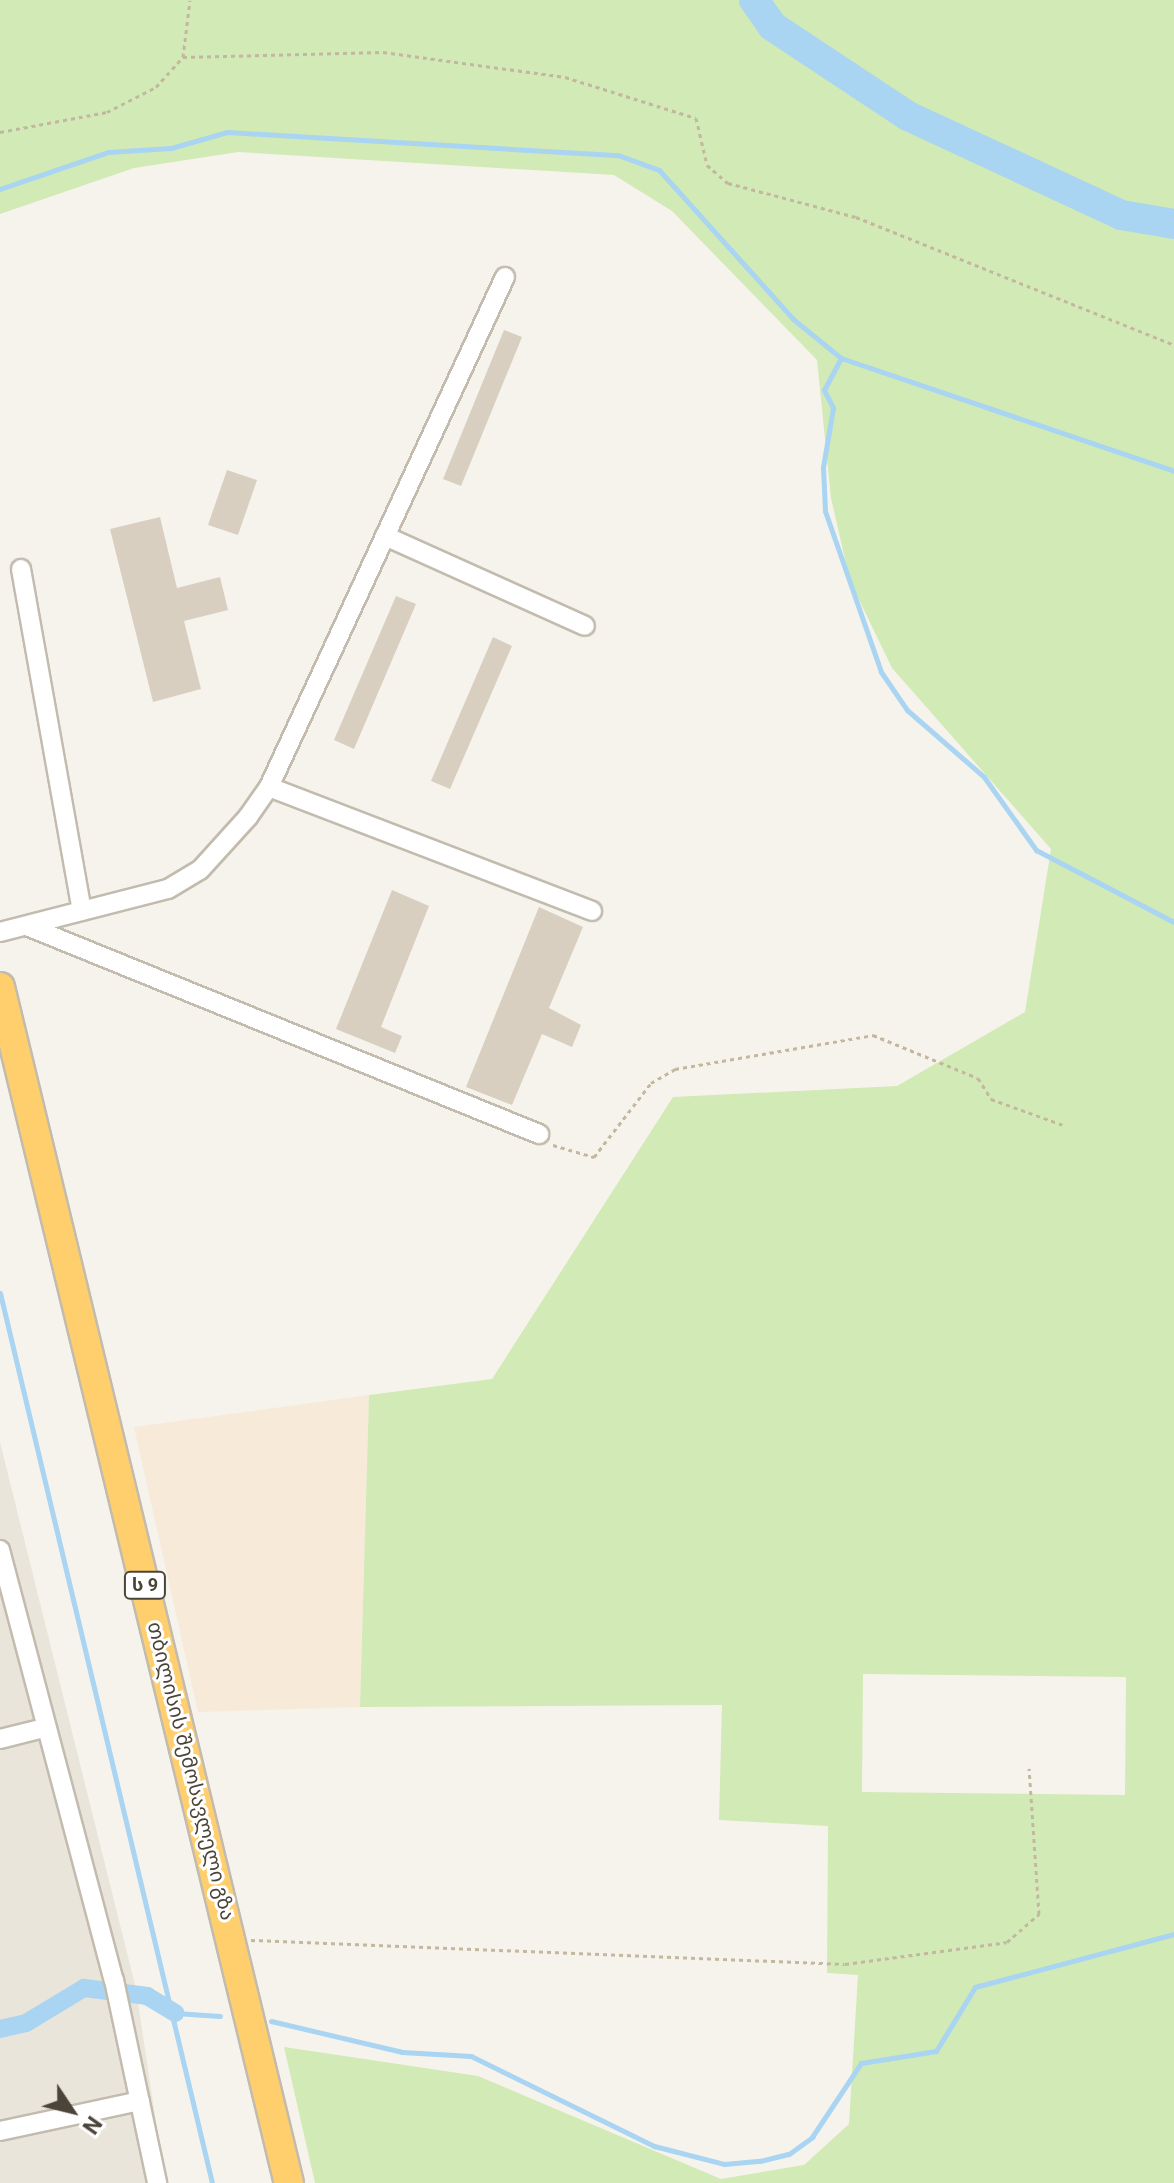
<!DOCTYPE html>
<meta charset="utf-8">
<style>
body{margin:0}
#map{position:relative;width:1174px;height:2183px;overflow:hidden;background:#f6f3ec;font-family:Roboto,"Noto Sans Georgian",sans-serif}
div>[style]{position:absolute}
[style*='--x']{left:calc(var(--x)*1px);top:calc(var(--y)*1px);width:calc(var(--w)*1px);rotate:calc(var(--a)*1deg)}
.residential>*{inset:0;background:#eae5da}
.commercial>*{inset:0;background:#f7ead8}
.green>*{inset:0;background:#d2eab5}
.stream>*{height:5px;margin:-2.5px;padding:0 2.5px;transform-origin:2.5px;border-radius:2.5px;background:#a9d4f2}
.canal>*{height:18px;margin:-9px;padding:0 9px;transform-origin:9px;border-radius:9px;background:#a9d4f2}
.river>*{height:30px;margin:-15px;padding:0 15px;transform-origin:15px;border-radius:15px;background:#a9d4f2}
.building>*{inset:0;background:#d8cfc1}
.path>*{height:3px;margin-top:-1.5px;transform-origin:0;background:repeating-linear-gradient(90deg,#c4b79f 0 4px,transparent 0 8px)}
.roads{filter:drop-shadow(2px 0 #c2bbae) drop-shadow(-2px 0 #c2bbae) drop-shadow(0 2px #c2bbae) drop-shadow(0 -2px #c2bbae)}
.minor>*{height:18px;margin:-9px;padding:0 9px;transform-origin:9px;border-radius:9px;background:#fff}
.highway>*{height:28px;margin:-14px;padding:0 14px;transform-origin:14px;border-radius:14px;background:#ffcf6e}
span{translate:-50% -50%;white-space:nowrap;text-align:center;line-height:1.15;-webkit-text-stroke:6px #fff;paint-order:stroke}
.shield-label span{padding:2px 6px;background:#fff;border:2px solid;border-radius:6px;-webkit-text-stroke-width:0}
.shield-label{font-size:18px;color:#4b4439;font-weight:700}
.street-label{font-size:20px;color:#4b4439}
.north{position:absolute;left:32px;top:2071px;width:80px;height:80px;-webkit-text-stroke:6px #fff;paint-order:stroke;rotate:125deg;font-size:22px;font-weight:700;line-height:32px;text-align:center;color:#4b4439}
.north::after{content:'';display:block;margin:auto;width:28px;height:36px;background:#4b4439;clip-path:polygon(50% 0,100% 100%,50% 72%,0 100%)}
</style>
<div id="map">
<div class="residential">
<div style="clip-path:polygon(0 1442px,136px 1989px,165px 2183px,0 2183px)"></div>
</div>
<div class="commercial">
<div style="clip-path:polygon(369px 1395px,360px 1707px,198px 1712px,134px 1427px)"></div>
</div>
<div class="green">
<div style="clip-path:polygon(evenodd,0 0,1174px 0,1174px 2183px,315px 2183px,284px 2047px,478px 2076px,721px 2179px,804px 2165px,849px 2124px,858px 1975px,827px 1973px,828px 1826px,719px 1820px,722px 1705px,360px 1707px,369px 1395px,492px 1379px,673px 1097px,897px 1086px,1025px 1012px,1051px 849px,892px 668px,850px 581px,831px 498px,817px 360px,672px 211px,614px 175px,238px 152px,134px 168px,0 214px,0 0,863px 1674px,1126px 1677px,1125px 1795px,862px 1792px,863px 1674px)"></div>
</div>
<div class="stream">
<div style="--x:0;--y:189;--w:114;--a:-18.9"></div>
<div style="--x:108;--y:152;--w:63;--a:-3.6"></div>
<div style="--x:171;--y:148;--w:58;--a:-15.9"></div>
<div style="--x:227;--y:132;--w:392;--a:3.4"></div>
<div style="--x:618;--y:155;--w:44;--a:20.1"></div>
<div style="--x:659;--y:170;--w:200;--a:48"></div>
<div style="--x:793;--y:319;--w:62;--a:39.1"></div>
<div style="--x:841;--y:358;--w:352;--a:18.7"></div>
<div style="--x:841;--y:358;--w:36;--a:118"></div>
<div style="--x:824;--y:390;--w:20;--a:63"></div>
<div style="--x:833;--y:408;--w:60;--a:99.6"></div>
<div style="--x:823;--y:467;--w:44;--a:87.4"></div>
<div style="--x:825;--y:511;--w:170;--a:70.8"></div>
<div style="--x:881;--y:672;--w:46;--a:55.6"></div>
<div style="--x:907;--y:710;--w:102;--a:41"></div>
<div style="--x:984;--y:777;--w:90;--a:54.5"></div>
<div style="--x:1036;--y:850;--w:156;--a:27.6"></div>
<div style="--x:0;--y:1293;--w:915;--a:76.6"></div>
<div style="--x:175;--y:2013;--w:45;--a:3.8"></div>
<div style="--x:271;--y:2021;--w:135;--a:13.3"></div>
<div style="--x:402;--y:2052;--w:69;--a:3.3"></div>
<div style="--x:471;--y:2056;--w:204;--a:26.2"></div>
<div style="--x:654;--y:2146;--w:72;--a:14.4"></div>
<div style="--x:724;--y:2164;--w:36;--a:-5"></div>
<div style="--x:760;--y:2161;--w:30;--a:-14"></div>
<div style="--x:789;--y:2154;--w:29;--a:-36"></div>
<div style="--x:812;--y:2137;--w:89;--a:-56.5"></div>
<div style="--x:861;--y:2063;--w:76;--a:-9.1"></div>
<div style="--x:936;--y:2051;--w:75;--a:-58.6"></div>
<div style="--x:975;--y:1987;--w:206;--a:-14.9"></div>
</div>
<div class="canal">
<div style="--x:0;--y:2029;--w:27;--a:-13"></div>
<div style="--x:26;--y:2023;--w:68;--a:-31.1"></div>
<div style="--x:84;--y:1988;--w:64;--a:7.2"></div>
<div style="--x:147;--y:1996;--w:33;--a:31"></div>
</div>
<div class="river">
<div style="--x:754;--y:0;--w:32;--a:55"></div>
<div style="--x:772;--y:26;--w:163;--a:33.5"></div>
<div style="--x:908;--y:116;--w:235;--a:24.9"></div>
<div style="--x:1121;--y:215;--w:54;--a:9.6"></div>
</div>
<div class="building">
<div style="clip-path:polygon(504px 330px,522px 337px,461px 486px,443px 479px)"></div>
<div style="clip-path:polygon(227px 470px,257px 480px,238px 535px,208px 525px)"></div>
<div style="clip-path:polygon(160px 517px,177px 588px,220px 577px,228px 610px,184px 621px,201px 689px,153px 702px,110px 529px)"></div>
<div style="clip-path:polygon(396px 596px,416px 604px,354px 749px,334px 740px)"></div>
<div style="clip-path:polygon(493px 637px,512px 646px,450px 789px,431px 781px)"></div>
<div style="clip-path:polygon(392px 890px,429px 906px,381px 1027px,402px 1036px,395px 1053px,336px 1029px)"></div>
<div style="clip-path:polygon(539px 907px,583px 927px,549px 1008px,581px 1025px,572px 1047px,542px 1034px,512px 1105px,466px 1087px)"></div>
</div>
<div class="path">
<div style="--x:183;--y:57;--w:200;--a:-1.4"></div>
<div style="--x:383;--y:52;--w:184;--a:7.8"></div>
<div style="--x:565;--y:77;--w:137;--a:17.4"></div>
<div style="--x:696;--y:118;--w:48;--a:76.8"></div>
<div style="--x:707;--y:165;--w:28;--a:41"></div>
<div style="--x:728;--y:183;--w:132;--a:14.9"></div>
<div style="--x:856;--y:217;--w:343;--a:21.9"></div>
<div style="--x:0;--y:132;--w:109;--a:-10.6"></div>
<div style="--x:107;--y:112;--w:55;--a:-27"></div>
<div style="--x:156;--y:87;--w:40;--a:-48"></div>
<div style="--x:183;--y:57;--w:57;--a:-83"></div>
<div style="--x:553;--y:1145;--w:43;--a:16.3"></div>
<div style="--x:594;--y:1157;--w:93;--a:-52.4"></div>
<div style="--x:651;--y:1083;--w:28;--a:-30"></div>
<div style="--x:675;--y:1069;--w:201;--a:-9.7"></div>
<div style="--x:873;--y:1035;--w:113;--a:22.3"></div>
<div style="--x:978;--y:1078;--w:25;--a:58"></div>
<div style="--x:991;--y:1099;--w:80;--a:19.8"></div>
<div style="--x:251;--y:1940;--w:594;--a:2.31"></div>
<div style="--x:845;--y:1964;--w:163;--a:-7.7"></div>
<div style="--x:1007;--y:1942;--w:43;--a:-41.2"></div>
<div style="--x:1039;--y:1914;--w:146;--a:-93.9"></div>
</div>
<div class="roads">
<div class="minor">
<div style="--x:385;--y:536;--w:219;--a:24.2"></div>
<div style="--x:21;--y:569;--w:347;--a:79.9"></div>
<div style="--x:269;--y:787;--w:346;--a:21"></div>
<div style="--x:27;--y:926;--w:553;--a:22.11"></div>
<div style="--x:0;--y:932;--w:173;--a:-14.4"></div>
<div style="--x:168;--y:889;--w:37;--a:-31"></div>
<div style="--x:200;--y:870;--w:72;--a:-47.8"></div>
<div style="--x:248;--y:817;--w:37;--a:-55"></div>
<div style="--x:269;--y:787;--w:562;--a:-65.17"></div>
<div style="--x:0;--y:1550;--w:445;--a:75.2"></div>
<div style="--x:114;--y:1980;--w:208;--a:78"></div>
<div style="--x:0;--y:1739;--w:45;--a:-14"></div>
<div style="--x:0;--y:2131;--w:143;--a:-12.1"></div>
</div>
<div class="highway">
<div style="--x:0;--y:987;--w:1230;--a:76.42"></div>
</div>
</div>
<div class="shield-label">
<span style="left:145px;top:1585px">ს 9</span>
</div>
<div class="street-label">
<span style="left:191px;top:1771px;rotate:76deg">თბილისის შემოსავლელი გზა</span>
</div>
<div class="north">N</div>
</div>
